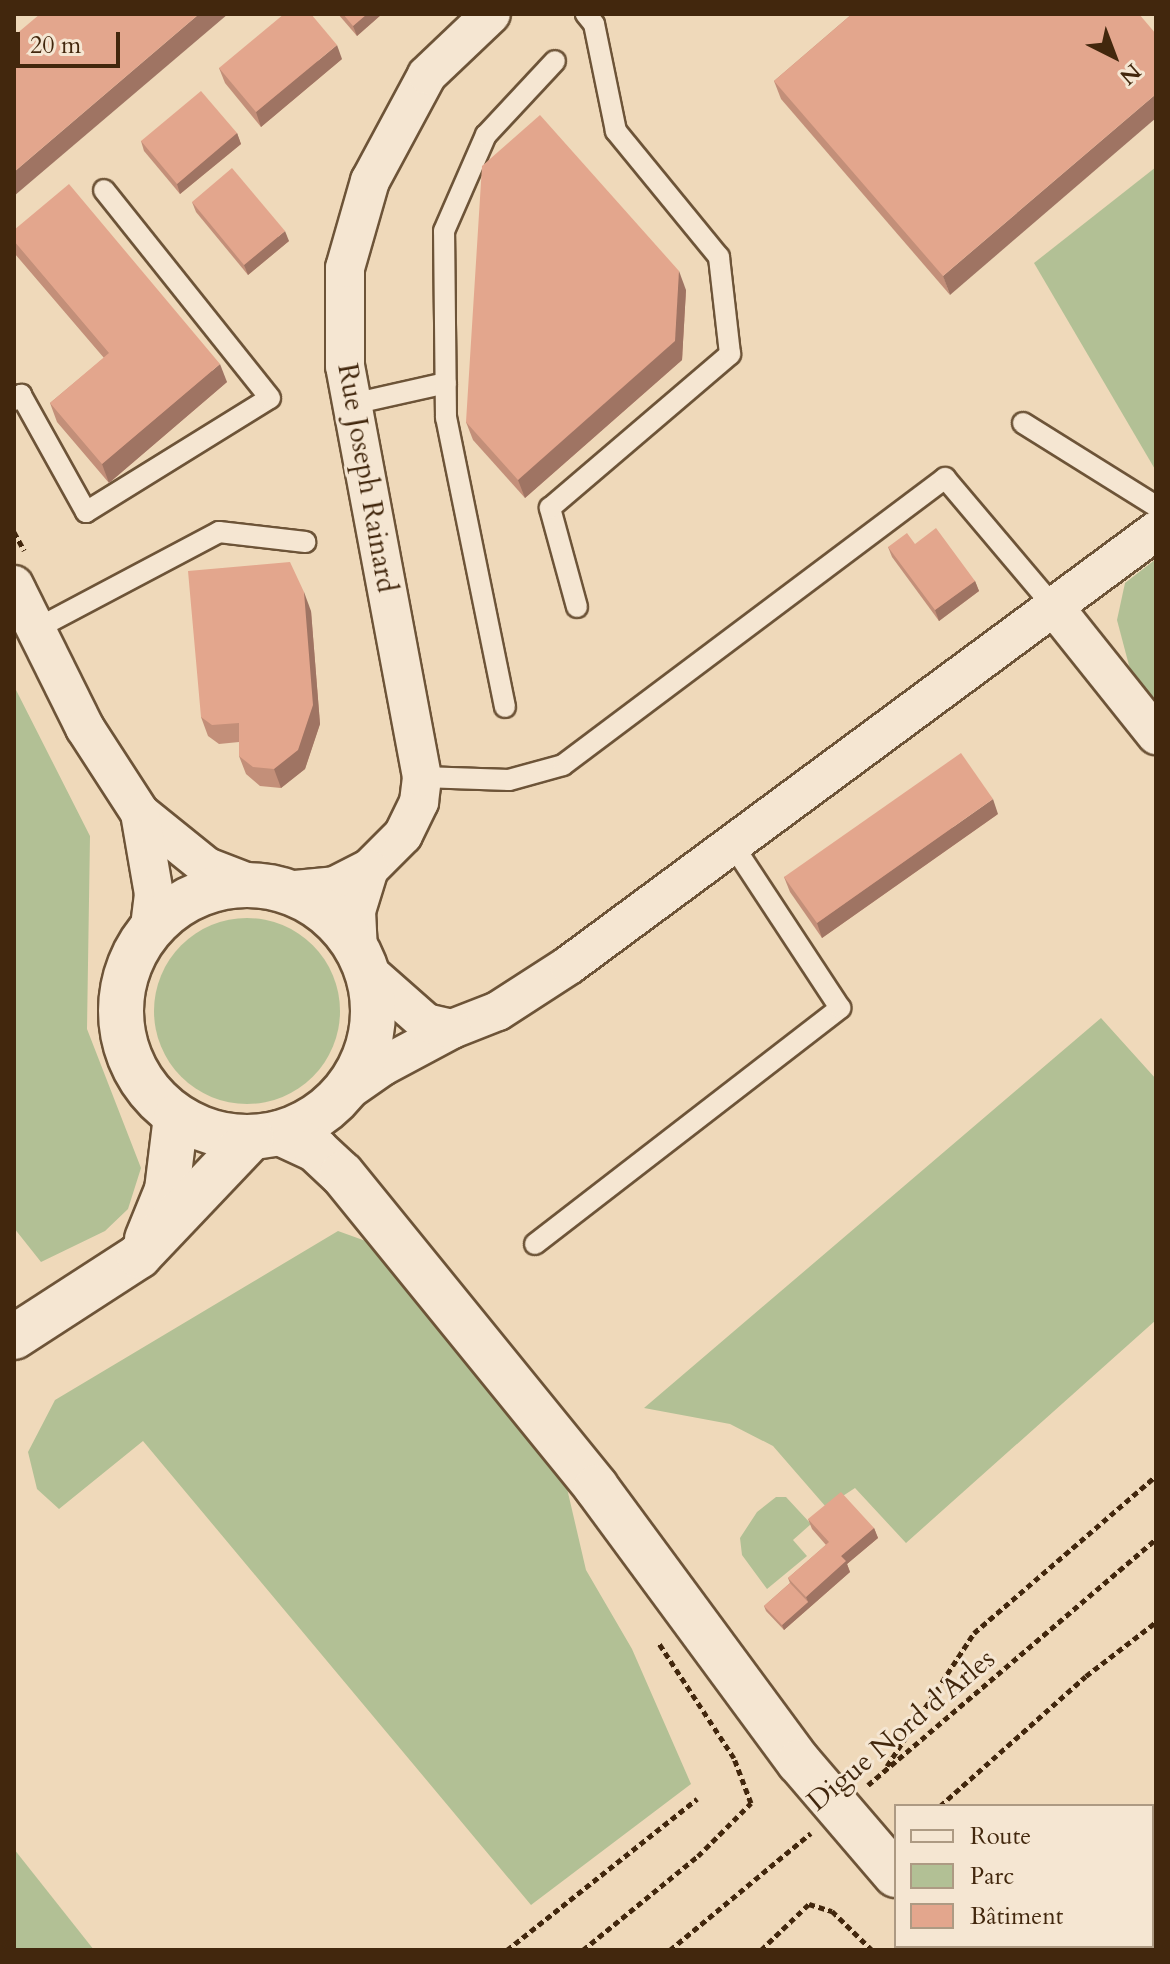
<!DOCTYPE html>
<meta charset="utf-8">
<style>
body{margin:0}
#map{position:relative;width:1170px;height:1964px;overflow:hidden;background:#efd9ba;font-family:Cardo,serif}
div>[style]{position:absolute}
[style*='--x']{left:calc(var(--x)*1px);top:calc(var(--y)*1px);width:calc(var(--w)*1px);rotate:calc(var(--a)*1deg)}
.green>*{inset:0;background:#b2c095}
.round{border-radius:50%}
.path>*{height:5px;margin-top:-2.5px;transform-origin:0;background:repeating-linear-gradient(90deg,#42270d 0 6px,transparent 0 10px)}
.roads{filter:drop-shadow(2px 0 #6d5438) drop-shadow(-2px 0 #6d5438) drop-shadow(0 2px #6d5438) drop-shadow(0 -2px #6d5438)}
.lane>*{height:20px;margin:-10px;padding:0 10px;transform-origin:10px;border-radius:10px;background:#f5e6d2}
.street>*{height:38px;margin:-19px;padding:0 19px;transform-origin:19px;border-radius:19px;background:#f5e6d2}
.secondary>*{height:44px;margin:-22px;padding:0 22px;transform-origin:22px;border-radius:22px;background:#f5e6d2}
.secondary>.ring{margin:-22px;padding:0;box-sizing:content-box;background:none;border:44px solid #f5e6d2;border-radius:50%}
.wall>*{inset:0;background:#c38f79}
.shaded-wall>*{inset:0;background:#9f7463}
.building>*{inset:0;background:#e3a68d}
span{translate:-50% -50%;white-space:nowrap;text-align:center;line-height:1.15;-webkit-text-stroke:6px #f5e6d2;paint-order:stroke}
.street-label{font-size:28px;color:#42270d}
.frame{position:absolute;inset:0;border:16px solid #42270d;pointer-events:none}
.legend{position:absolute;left:894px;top:1804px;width:260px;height:144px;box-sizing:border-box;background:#f5e6d2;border:2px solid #ad9a83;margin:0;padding:10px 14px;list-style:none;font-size:24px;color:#42270d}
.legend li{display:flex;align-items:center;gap:16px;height:40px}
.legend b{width:40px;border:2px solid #ad9a83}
.north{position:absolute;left:1074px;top:16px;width:80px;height:80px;-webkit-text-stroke:6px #f5e6d2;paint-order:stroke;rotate:138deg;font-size:22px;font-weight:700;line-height:32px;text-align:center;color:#42270d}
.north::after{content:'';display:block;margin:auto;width:28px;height:36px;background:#42270d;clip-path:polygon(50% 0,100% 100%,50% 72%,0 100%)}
.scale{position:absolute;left:16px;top:32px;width:104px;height:36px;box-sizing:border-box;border:4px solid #42270d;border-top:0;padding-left:10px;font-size:24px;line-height:28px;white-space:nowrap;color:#42270d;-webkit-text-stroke:6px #f5e6d2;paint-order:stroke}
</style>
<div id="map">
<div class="green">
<div style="clip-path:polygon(1156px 167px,1156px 471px,1034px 263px)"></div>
<div style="clip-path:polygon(1156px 559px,1156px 700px,1131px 673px,1117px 620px,1125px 583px)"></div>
<div style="clip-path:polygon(14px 686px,90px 836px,87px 1029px,141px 1168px,128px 1209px,105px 1231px,41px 1262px,14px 1228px)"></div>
<div class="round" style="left:154px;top:918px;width:186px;height:186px"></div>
<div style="clip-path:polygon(1101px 1018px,1156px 1079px,1156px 1320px,906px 1543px,855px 1488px,826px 1507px,773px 1446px,730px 1424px,644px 1408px)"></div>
<div style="clip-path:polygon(338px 1231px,374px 1244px,566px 1484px,586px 1570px,632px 1649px,691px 1784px,531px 1905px,143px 1441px,59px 1509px,37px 1489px,28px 1452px,55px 1400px)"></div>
<div style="clip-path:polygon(776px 1497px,786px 1497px,811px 1524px,793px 1540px,807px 1556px,767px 1589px,742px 1555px,740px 1538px,757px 1512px)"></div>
<div style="clip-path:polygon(14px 1849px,94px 1950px,14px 1950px)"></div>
</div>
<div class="path">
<div style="--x:14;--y:532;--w:21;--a:61"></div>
<div style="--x:887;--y:1766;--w:159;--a:-56.8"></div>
<div style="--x:974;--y:1633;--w:240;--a:-40.8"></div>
<div style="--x:868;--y:1785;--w:379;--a:-40.5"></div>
<div style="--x:940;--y:1806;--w:195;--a:-41.7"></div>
<div style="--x:1086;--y:1676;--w:88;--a:-37.6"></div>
<div style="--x:1038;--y:1946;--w:4;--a:76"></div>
<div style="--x:507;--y:1950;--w:243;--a:-38.5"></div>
<div style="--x:583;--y:1950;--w:149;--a:-39.3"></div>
<div style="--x:698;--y:1856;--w:75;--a:-45"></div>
<div style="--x:751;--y:1803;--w:48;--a:-110.7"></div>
<div style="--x:734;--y:1758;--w:139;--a:-123.2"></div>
<div style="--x:670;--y:1950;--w:183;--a:-39.7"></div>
<div style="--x:761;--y:1950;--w:66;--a:-43.8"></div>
<div style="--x:809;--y:1904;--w:24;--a:17"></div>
<div style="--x:832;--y:1911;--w:56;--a:44.3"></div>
</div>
<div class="roads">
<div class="lane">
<div style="--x:14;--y:400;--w:9;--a:-36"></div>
<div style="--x:21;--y:395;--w:134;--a:60.9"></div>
<div style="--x:86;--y:512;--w:216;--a:-31.8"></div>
<div style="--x:270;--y:398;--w:266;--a:-128.6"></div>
<div style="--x:352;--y:404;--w:96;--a:-12.6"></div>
<div style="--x:1023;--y:423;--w:157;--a:32"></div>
<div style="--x:577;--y:607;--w:103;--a:-105.3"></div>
<div style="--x:550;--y:508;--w:237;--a:-40.5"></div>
<div style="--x:730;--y:354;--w:98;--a:-96.5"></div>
<div style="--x:719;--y:257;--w:163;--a:-129.3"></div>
<div style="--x:616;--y:131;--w:109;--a:-101.6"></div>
<div style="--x:594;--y:24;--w:13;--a:-129"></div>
<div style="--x:36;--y:629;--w:207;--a:-27.9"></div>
<div style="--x:219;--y:532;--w:87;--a:6.6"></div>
<div style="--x:505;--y:707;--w:295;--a:-101.5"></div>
<div style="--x:446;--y:418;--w:187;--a:-90.6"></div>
<div style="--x:444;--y:231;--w:105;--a:-66.4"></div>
<div style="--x:486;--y:135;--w:101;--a:-47"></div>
<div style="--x:422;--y:777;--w:87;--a:2"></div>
<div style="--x:509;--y:780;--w:56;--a:-15.5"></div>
<div style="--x:563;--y:765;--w:478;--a:-36.9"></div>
<div style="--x:945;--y:478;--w:169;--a:49.8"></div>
<div style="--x:535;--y:1244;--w:386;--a:-37.7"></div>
<div style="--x:840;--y:1008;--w:195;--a:-123.3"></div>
</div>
<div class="street">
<div style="--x:14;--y:585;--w:160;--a:63.6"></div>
<div style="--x:85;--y:728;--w:101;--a:57.1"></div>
<div style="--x:140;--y:813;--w:86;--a:38.9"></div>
<div style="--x:207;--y:867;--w:50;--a:21"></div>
<div style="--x:1054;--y:607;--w:164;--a:51.4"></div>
<div style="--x:140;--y:813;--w:82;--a:80.2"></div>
<div style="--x:154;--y:894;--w:35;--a:97"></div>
<div style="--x:369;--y:869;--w:48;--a:-45"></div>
<div style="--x:403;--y:835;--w:37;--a:-64"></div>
<div style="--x:419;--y:802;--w:25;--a:-83"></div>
<div style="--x:422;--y:777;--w:418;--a:-100.6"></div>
<div style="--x:345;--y:366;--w:98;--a:-90"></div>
<div style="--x:345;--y:268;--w:91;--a:-74"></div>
<div style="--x:370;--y:181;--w:120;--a:-61.7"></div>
<div style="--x:427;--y:75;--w:88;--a:-43.6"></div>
<div style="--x:285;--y:891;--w:50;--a:-5.7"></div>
<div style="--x:335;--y:886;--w:38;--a:-27"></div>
<div style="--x:369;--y:869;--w:44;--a:107.2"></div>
<div style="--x:356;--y:911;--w:40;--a:87.1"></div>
<div style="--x:452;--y:1029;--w:49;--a:-21.4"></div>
<div style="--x:498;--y:1011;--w:85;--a:-32.9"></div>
<div style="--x:569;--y:965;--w:730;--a:-36.48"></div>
<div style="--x:340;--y:1096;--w:52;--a:-34.9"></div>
<div style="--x:383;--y:1066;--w:78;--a:-28.2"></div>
<div style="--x:452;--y:1029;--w:27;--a:-167"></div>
<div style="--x:426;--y:1023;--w:79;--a:-138.6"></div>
</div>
<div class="secondary">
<div class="ring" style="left:121px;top:885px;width:208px;height:208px"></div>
<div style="--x:280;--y:1133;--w:40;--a:25"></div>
<div style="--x:316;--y:1150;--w:35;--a:43"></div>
<div style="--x:342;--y:1174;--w:403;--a:50.9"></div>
<div style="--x:596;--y:1487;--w:342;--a:53.6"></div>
<div style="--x:799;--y:1762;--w:149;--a:49.4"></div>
<div style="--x:147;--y:1239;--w:53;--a:-67.8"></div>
<div style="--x:167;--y:1190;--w:74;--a:-83"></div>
<div style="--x:14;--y:1337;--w:149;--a:-32.9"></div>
<div style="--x:139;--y:1256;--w:163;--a:-46.5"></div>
<div style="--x:964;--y:1946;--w:5;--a:53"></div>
</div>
</div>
<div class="wall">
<div style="clip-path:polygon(338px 14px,382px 14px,357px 36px)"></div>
<div style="clip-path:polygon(852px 14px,950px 295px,781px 99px,774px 81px)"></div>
<div style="clip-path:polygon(342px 59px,261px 127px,225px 83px,219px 68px)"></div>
<div style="clip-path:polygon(237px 133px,241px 144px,180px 194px,144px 151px,141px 141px)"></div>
<div style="clip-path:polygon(192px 202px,289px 241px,248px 275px,196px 212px)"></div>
<div style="clip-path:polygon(14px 230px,227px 382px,109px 483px,57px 422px,50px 403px,104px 358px,15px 254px,14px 250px)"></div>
<div style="clip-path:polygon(686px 290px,682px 360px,525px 498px,473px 440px,466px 422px)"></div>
<div style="clip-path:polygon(915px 544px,975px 581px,979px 591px,939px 621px,892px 557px,888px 547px)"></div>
<div style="clip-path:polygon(311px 611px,320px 724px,305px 769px,281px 788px,260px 786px,246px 774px,239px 756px,239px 742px,219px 744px,208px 736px,201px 717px)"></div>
<div style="clip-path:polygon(998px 814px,822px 938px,790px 892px,784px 877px)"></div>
<div style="clip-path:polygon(808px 1519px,874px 1528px,878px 1538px,847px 1564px,850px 1572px,784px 1630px,766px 1611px,764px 1606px,790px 1583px,788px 1578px,826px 1545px,812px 1529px)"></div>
</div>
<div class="shaded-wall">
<div style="clip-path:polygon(199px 14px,228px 14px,14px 196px,14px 172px)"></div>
<div style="clip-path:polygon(367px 14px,382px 14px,357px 36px,353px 26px)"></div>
<div style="clip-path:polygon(337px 45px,342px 59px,261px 127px,256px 112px)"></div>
<div style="clip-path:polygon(1156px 94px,1156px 118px,950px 295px,943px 276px)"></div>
<div style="clip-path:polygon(237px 133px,241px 144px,180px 194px,177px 184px)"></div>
<div style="clip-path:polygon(285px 231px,289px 241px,248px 275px,244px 265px)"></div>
<div style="clip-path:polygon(679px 271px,686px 290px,682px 360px,525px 498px,518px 480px)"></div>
<div style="clip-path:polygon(220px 364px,227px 382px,109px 483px,102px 464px)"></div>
<div style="clip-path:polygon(975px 581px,979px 591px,939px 621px,935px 610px)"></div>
<div style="clip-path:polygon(304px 592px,311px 611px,320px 724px,305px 769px,281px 788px,274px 769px)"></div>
<div style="clip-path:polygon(993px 799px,998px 814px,822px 938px,817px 923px)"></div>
<div style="clip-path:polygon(874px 1528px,878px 1538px,847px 1564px,850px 1572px,784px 1630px,782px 1625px,808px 1602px,806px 1597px,841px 1556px)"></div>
<div style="clip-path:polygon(1156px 1924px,1156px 1937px,1152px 1940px,1152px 1927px)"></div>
</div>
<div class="building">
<div style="clip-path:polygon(40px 14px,199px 14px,14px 172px,14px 36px)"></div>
<div style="clip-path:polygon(284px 14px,311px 14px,337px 45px,256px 112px,219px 68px)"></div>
<div style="clip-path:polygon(343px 14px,367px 14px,353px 26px)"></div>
<div style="clip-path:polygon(852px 14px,1139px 14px,1156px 34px,1156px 94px,943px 276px,774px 81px)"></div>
<div style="clip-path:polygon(201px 91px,237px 133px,177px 184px,141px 141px)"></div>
<div style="clip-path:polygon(540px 115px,679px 271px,675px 341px,518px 480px,466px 422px,482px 166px)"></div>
<div style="clip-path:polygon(232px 168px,285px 231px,244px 265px,192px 202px)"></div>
<div style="clip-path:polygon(69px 184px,220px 364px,102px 464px,50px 403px,109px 353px,14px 241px,14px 230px)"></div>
<div style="clip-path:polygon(936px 528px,975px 581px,935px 610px,888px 547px,907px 533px,915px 544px)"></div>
<div style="clip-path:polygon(290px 562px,304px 592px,313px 705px,298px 750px,274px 769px,253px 767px,239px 756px,239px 723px,212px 725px,201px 717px,188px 571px)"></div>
<div style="clip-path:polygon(961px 753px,993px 799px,817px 923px,784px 877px)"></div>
<div style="clip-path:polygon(841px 1492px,874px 1528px,841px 1556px,846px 1561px,806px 1597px,788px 1578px,829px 1542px,808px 1519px)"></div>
<div style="clip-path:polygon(790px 1583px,808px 1602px,782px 1625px,764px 1606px)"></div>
<div style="clip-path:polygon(1156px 1881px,1156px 1924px,1152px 1927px,1152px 1885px)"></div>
</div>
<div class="street-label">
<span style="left:367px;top:478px;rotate:80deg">Rue Joseph Rainard</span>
<span style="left:901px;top:1730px;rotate:-40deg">Digue Nord d'Arles</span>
</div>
<div class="frame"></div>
<ul class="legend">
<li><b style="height:10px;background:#f5e6d2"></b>Route</li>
<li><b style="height:22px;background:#b2c095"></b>Parc</li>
<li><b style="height:22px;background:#e3a68d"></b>Bâtiment</li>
</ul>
<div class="north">N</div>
<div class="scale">20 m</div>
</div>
